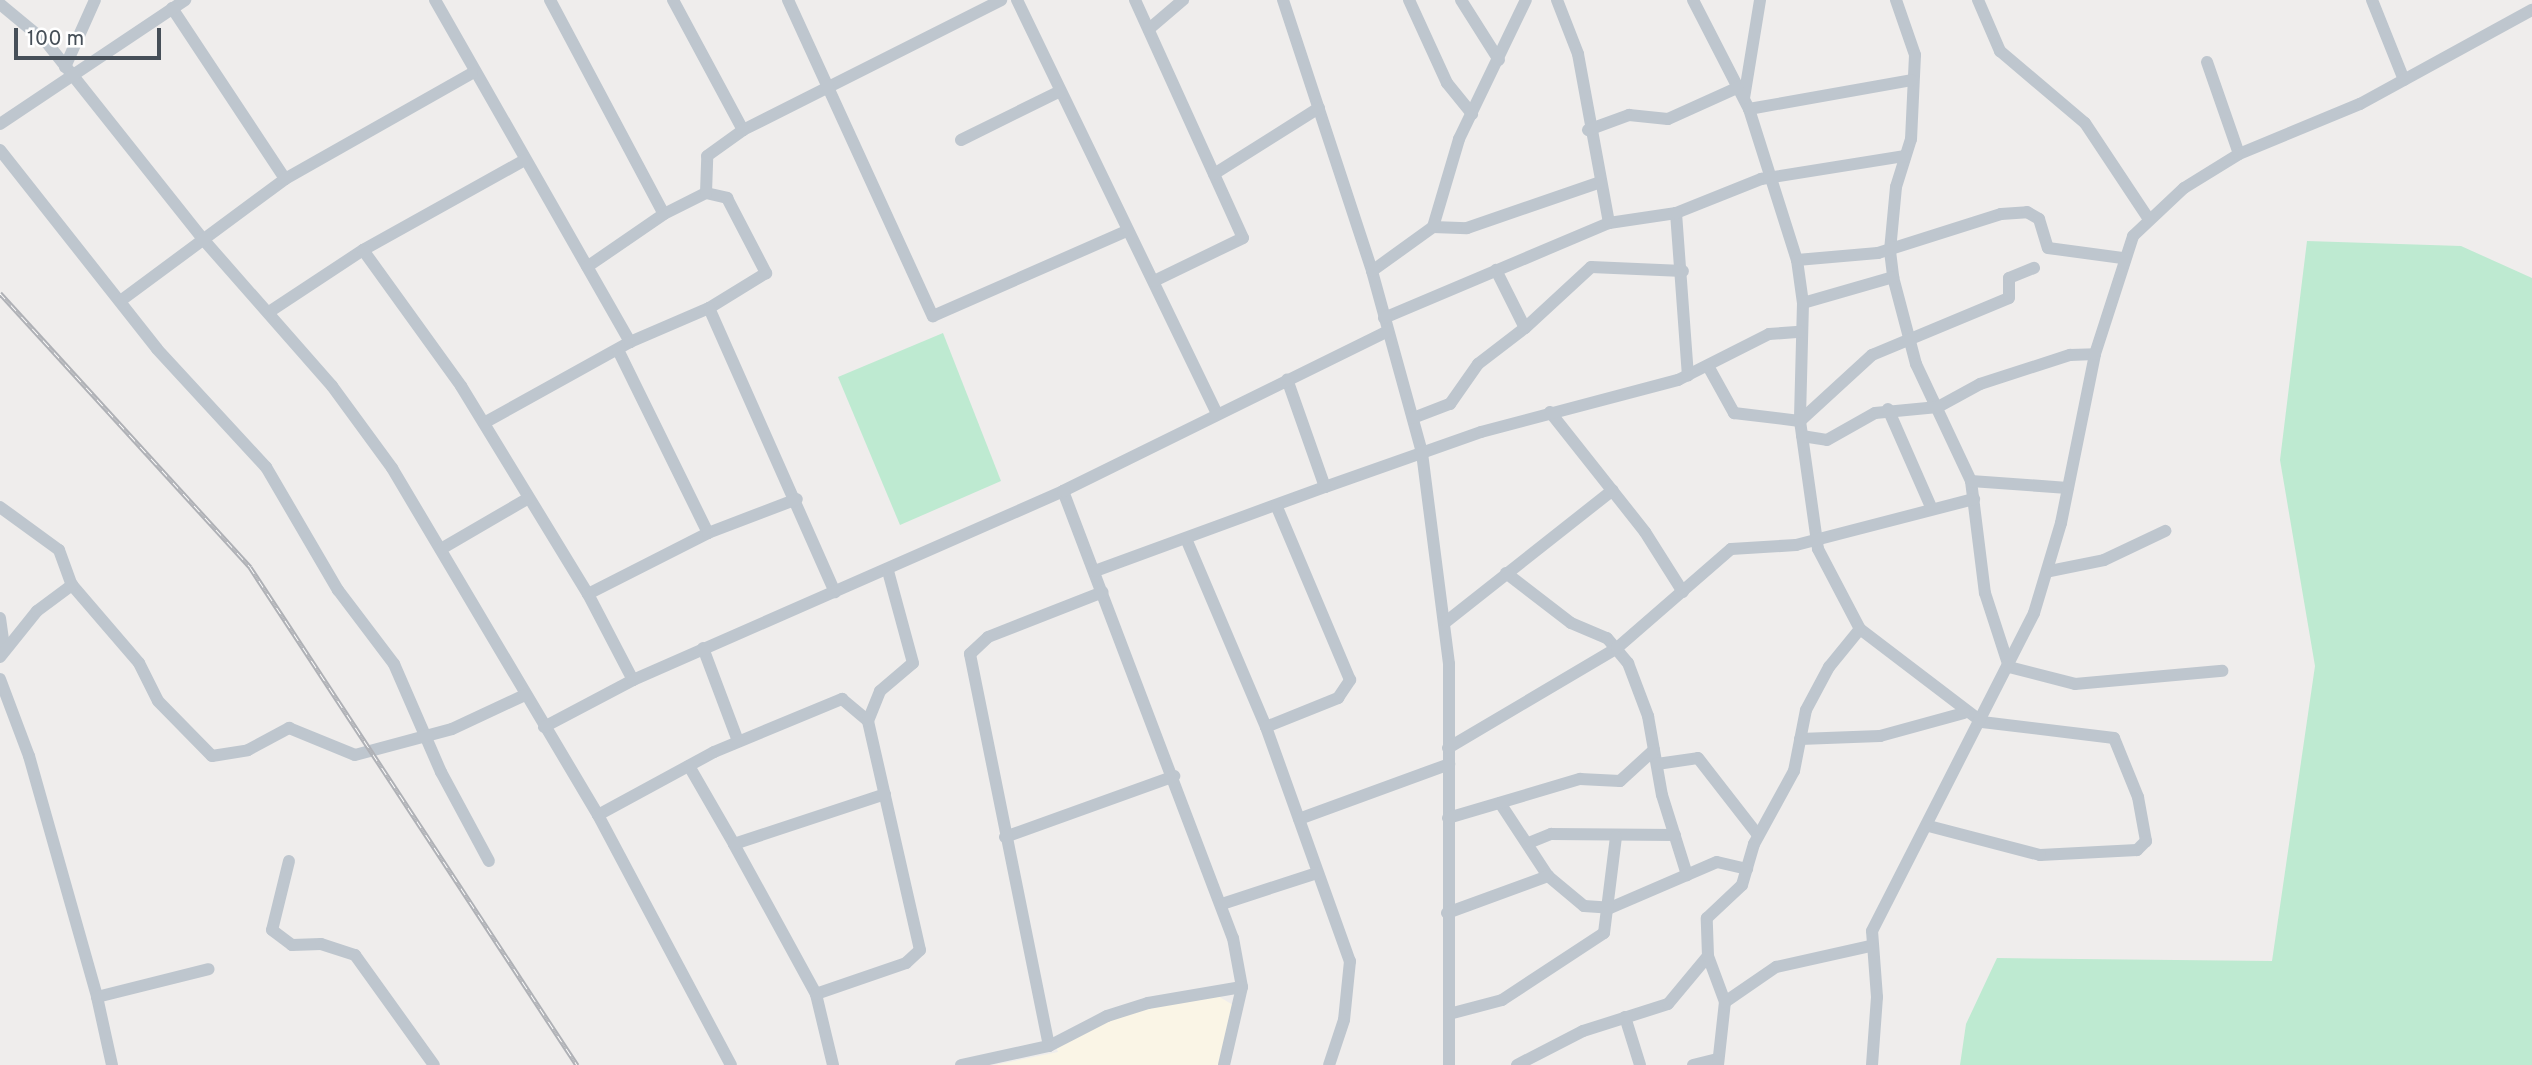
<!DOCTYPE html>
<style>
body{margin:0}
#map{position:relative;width:2532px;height:1065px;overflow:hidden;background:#efedec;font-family:Overpass,sans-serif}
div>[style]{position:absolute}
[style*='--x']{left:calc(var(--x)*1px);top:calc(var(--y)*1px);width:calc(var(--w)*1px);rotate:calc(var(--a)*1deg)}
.commercial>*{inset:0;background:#faf5e6}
.green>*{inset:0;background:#beead1}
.minor>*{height:12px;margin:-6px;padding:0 6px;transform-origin:6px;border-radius:6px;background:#bec6ce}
.rail>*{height:5px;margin-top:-2.5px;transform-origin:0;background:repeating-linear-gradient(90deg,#fff 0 8px,#afb1b6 0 16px);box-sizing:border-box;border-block:2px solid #afb1b6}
span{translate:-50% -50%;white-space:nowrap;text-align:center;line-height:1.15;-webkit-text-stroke:5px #fff;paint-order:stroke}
.scale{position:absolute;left:14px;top:28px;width:147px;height:32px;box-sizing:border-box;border:4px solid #464f58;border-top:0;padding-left:9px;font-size:21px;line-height:24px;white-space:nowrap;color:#464f58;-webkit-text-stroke:5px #fff;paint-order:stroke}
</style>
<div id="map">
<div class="commercial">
<div style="clip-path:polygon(1218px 996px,1233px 1005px,1219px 1065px,994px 1065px,1058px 1052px,1055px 1045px,1136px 1009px)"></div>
</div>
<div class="green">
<div style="clip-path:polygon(2307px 241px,2461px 246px,2532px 278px,2532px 1065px,1960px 1065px,1966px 1024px,1997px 958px,2272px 961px,2315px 666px,2280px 460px)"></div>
<div style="clip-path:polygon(943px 333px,1001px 481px,900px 525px,838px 377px)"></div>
</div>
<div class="minor">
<div style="--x:435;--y:0;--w:394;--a:60.3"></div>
<div style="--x:630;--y:342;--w:167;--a:151"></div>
<div style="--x:550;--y:0;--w:242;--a:62"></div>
<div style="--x:664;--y:214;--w:93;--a:145.5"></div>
<div style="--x:673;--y:0;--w:148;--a:61.7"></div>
<div style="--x:743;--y:130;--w:289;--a:-26.7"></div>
<div style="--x:788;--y:0;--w:348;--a:65.4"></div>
<div style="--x:933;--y:316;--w:212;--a:-23.7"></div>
<div style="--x:1017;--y:0;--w:459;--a:64.2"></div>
<div style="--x:1135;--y:0;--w:261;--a:65.6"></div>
<div style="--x:1243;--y:238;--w:99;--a:154.2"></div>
<div style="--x:1283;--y:0;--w:285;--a:71.8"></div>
<div style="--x:1372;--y:271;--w:189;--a:74.6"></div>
<div style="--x:1422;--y:453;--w:213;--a:82.7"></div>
<div style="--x:1449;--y:664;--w:401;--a:90"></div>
<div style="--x:1409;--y:0;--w:91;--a:65.4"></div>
<div style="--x:1447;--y:83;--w:40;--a:51"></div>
<div style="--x:1461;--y:0;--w:71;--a:57.7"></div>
<div style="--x:1557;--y:0;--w:58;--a:68.7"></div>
<div style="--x:1578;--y:54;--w:172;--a:79.6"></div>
<div style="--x:1693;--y:0;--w:123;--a:62.8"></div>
<div style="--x:1749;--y:109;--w:158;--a:72.4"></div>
<div style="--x:1797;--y:260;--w:43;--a:82.1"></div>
<div style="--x:1803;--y:303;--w:118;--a:91.5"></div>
<div style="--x:1800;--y:421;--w:129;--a:82"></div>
<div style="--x:1818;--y:549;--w:90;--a:62.3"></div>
<div style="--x:1860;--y:629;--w:153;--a:37.3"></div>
<div style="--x:1982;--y:722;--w:133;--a:6.9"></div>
<div style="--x:2114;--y:738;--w:64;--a:67.9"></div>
<div style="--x:2138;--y:797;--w:45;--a:79.7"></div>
<div style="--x:2146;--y:841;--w:13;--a:135"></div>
<div style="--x:2137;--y:850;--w:97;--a:177"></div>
<div style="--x:2040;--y:855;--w:115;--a:-165.4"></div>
<div style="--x:1896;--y:0;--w:58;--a:70.9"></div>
<div style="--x:1915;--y:55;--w:84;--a:92.7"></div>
<div style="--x:1911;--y:139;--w:50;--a:107.4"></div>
<div style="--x:1896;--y:187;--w:64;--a:95.4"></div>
<div style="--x:1890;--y:251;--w:26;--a:83"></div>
<div style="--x:1893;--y:277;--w:90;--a:75.2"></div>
<div style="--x:1916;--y:364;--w:129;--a:64.8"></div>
<div style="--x:1971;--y:481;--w:113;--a:82.9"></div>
<div style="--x:1985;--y:593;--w:78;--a:72"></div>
<div style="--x:2009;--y:667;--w:68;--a:14.4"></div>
<div style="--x:2075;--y:684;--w:148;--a:-5.1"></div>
<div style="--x:1978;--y:0;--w:56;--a:66.7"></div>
<div style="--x:2000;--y:51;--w:111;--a:40.3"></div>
<div style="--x:2085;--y:123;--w:114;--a:56.4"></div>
<div style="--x:2372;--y:0;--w:86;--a:68.2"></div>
<div style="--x:0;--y:4;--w:61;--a:39.7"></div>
<div style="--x:47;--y:43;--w:249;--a:51.5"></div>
<div style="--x:202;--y:238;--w:197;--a:48.7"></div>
<div style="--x:332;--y:386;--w:102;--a:53.8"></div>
<div style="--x:392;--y:468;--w:404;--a:59.3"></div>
<div style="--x:598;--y:815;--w:283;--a:62"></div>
<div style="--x:172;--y:8;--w:205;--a:56.5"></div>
<div style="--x:1149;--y:29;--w:45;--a:-40.5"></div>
<div style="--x:2207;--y:62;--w:97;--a:70.8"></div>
<div style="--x:65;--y:67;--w:73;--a:-65.9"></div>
<div style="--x:1744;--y:98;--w:99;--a:-80.7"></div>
<div style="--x:1749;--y:109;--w:165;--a:-10.1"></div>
<div style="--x:0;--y:124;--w:223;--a:-33.8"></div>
<div style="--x:1588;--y:130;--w:44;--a:-20.1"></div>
<div style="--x:1629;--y:115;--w:39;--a:6"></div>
<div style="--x:1668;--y:119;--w:76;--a:-24.2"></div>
<div style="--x:961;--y:140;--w:110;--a:-26.3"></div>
<div style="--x:0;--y:150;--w:253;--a:51.7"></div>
<div style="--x:157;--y:349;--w:161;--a:47.3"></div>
<div style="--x:266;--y:467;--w:143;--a:59.7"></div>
<div style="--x:338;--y:590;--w:93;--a:52.9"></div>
<div style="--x:394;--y:664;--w:118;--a:66.5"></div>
<div style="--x:441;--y:772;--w:101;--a:61.7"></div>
<div style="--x:1214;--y:174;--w:124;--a:-32.2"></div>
<div style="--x:706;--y:193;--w:22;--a:13"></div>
<div style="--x:727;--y:198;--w:85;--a:62.5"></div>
<div style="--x:766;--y:273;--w:67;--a:148.4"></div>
<div style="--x:1676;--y:213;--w:163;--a:85.8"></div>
<div style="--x:664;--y:214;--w:47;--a:-26.6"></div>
<div style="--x:706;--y:193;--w:37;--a:-88"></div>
<div style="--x:707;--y:156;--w:44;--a:-35.8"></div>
<div style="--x:1433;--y:227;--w:34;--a:2"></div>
<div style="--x:1467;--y:228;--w:139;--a:-19"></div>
<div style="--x:363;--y:250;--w:185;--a:-29.1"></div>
<div style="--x:1797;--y:260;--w:81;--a:-4.9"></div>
<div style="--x:1878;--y:253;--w:129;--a:-17.6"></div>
<div style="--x:2001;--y:214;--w:26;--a:-4"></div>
<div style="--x:2027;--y:212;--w:14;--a:30"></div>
<div style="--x:2039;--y:219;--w:30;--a:73"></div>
<div style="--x:2048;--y:248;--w:75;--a:7.7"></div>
<div style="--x:1372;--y:271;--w:75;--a:-35.8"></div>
<div style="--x:1433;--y:227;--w:92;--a:-73.5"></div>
<div style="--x:1459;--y:139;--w:154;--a:-64.3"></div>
<div style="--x:123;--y:299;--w:202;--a:-36.5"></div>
<div style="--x:285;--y:179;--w:215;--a:-29.5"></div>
<div style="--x:1803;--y:303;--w:94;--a:-16.1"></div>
<div style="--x:269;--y:312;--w:113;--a:-33.4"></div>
<div style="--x:363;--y:250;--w:168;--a:54.2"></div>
<div style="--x:461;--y:386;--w:244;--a:58.6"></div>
<div style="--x:588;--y:594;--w:97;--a:62.4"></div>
<div style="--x:1384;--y:318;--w:244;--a:-22.9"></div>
<div style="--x:1609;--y:223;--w:68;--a:-8.5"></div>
<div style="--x:1676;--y:213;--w:92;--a:-21.8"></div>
<div style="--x:1761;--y:179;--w:146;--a:-9.1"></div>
<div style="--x:1525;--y:328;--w:90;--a:-42.7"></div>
<div style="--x:1591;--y:267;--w:92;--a:2.5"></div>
<div style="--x:630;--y:342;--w:86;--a:-23.3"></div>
<div style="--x:709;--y:308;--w:311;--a:66.1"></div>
<div style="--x:618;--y:350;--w:204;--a:63.8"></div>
<div style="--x:1708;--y:366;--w:54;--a:61"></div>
<div style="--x:1734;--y:413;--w:66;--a:6.9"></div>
<div style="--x:1800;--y:421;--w:98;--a:-42.5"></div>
<div style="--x:1872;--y:355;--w:148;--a:-22.6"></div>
<div style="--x:2009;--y:298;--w:20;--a:-90"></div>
<div style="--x:2009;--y:278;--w:27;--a:-22"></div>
<div style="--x:1888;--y:409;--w:109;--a:66.3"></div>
<div style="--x:1550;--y:412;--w:153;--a:51.6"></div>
<div style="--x:1645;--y:532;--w:71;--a:57.7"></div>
<div style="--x:1413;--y:418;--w:40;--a:-21"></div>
<div style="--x:1450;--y:404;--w:49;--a:-55"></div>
<div style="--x:1478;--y:364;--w:59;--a:-37.5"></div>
<div style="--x:1525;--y:328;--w:65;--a:-116.6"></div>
<div style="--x:1802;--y:436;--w:25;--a:9"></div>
<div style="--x:1827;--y:440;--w:55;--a:-29.4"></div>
<div style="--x:1875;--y:413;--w:63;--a:-5.4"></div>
<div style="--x:1938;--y:407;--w:48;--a:-28.7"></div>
<div style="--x:1980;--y:384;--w:95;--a:-17.9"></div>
<div style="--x:2070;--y:355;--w:25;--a:-2"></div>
<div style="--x:1971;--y:481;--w:97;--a:4.1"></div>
<div style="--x:1325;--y:487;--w:165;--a:-19.4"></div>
<div style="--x:1481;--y:432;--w:204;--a:-14.8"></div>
<div style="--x:1678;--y:380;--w:102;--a:-26.8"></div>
<div style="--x:1769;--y:334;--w:31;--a:-4"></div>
<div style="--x:1063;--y:491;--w:478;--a:69.2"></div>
<div style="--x:1233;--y:938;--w:50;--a:79.6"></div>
<div style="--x:1242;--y:987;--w:80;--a:103"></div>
<div style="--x:0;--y:507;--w:73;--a:36.1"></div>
<div style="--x:59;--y:550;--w:37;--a:70"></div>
<div style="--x:72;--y:585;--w:103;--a:49.3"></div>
<div style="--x:139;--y:663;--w:42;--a:63.4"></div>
<div style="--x:158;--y:701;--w:77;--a:45.5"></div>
<div style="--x:212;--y:756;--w:36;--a:-9"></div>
<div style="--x:248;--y:750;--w:47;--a:-28.2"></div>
<div style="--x:289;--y:728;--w:71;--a:22.2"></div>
<div style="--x:355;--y:755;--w:100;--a:-15"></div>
<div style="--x:452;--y:729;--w:81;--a:-25"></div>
<div style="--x:1187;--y:541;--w:202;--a:67"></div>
<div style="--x:1266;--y:727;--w:249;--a:70.3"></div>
<div style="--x:1350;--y:961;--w:59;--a:95.8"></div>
<div style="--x:1344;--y:1020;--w:47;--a:108.4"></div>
<div style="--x:441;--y:549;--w:99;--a:-30.2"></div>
<div style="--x:1095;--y:571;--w:245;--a:-20.1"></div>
<div style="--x:1325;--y:487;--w:114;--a:-109.4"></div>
<div style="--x:2050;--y:571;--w:55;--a:-11.5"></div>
<div style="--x:2104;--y:560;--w:68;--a:-25.4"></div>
<div style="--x:1506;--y:573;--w:82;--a:37.6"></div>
<div style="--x:1571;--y:623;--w:39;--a:23"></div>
<div style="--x:1607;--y:638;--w:33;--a:50"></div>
<div style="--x:1628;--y:663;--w:57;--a:69.3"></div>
<div style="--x:1648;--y:716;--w:80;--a:80"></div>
<div style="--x:1662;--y:795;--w:84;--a:72.6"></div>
<div style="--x:588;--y:594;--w:135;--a:-26.9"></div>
<div style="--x:708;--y:533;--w:95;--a:-20.9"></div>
<div style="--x:0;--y:618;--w:27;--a:82"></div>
<div style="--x:1447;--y:621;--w:211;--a:-38.3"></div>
<div style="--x:703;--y:648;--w:99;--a:69.4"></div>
<div style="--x:0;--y:657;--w:59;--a:-51.2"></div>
<div style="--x:37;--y:611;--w:44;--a:-36.6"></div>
<div style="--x:0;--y:679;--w:82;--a:69.4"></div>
<div style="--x:29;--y:756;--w:250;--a:74.2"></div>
<div style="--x:544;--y:727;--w:101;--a:-27.8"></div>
<div style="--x:633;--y:680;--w:470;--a:-23.7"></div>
<div style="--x:1063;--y:491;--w:362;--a:-26.2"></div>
<div style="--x:1266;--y:727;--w:78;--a:-21.9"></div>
<div style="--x:1338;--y:698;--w:22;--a:-56"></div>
<div style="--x:1350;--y:680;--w:188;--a:-112.9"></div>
<div style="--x:1800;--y:739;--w:80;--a:-2.1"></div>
<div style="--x:1880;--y:736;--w:87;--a:-15.3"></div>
<div style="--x:1448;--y:748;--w:196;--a:-30.6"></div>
<div style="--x:1617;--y:648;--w:151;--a:-41"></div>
<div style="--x:1731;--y:549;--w:65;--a:-3.5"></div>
<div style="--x:1796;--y:545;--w:184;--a:-14.5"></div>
<div style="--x:1657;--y:764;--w:41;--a:-8.3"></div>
<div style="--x:1698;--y:758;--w:98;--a:52.1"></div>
<div style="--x:689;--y:766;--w:90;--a:60"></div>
<div style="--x:1500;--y:803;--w:87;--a:56.7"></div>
<div style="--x:1548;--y:876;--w:47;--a:39.8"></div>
<div style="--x:1584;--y:906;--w:26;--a:4"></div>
<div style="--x:1610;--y:908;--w:116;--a:-23.3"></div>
<div style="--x:1717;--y:862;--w:31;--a:13"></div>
<div style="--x:598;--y:815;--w:132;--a:-28.5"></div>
<div style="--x:714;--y:752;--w:139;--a:-22.5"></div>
<div style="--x:842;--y:699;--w:34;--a:40"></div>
<div style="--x:1448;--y:818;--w:138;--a:-16.5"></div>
<div style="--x:1580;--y:779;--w:40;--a:2.9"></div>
<div style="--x:1620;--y:781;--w:46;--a:-42.4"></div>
<div style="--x:1299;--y:819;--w:160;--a:-20.1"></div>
<div style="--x:1005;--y:837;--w:180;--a:-19.8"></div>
<div style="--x:1531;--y:842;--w:22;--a:-22"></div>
<div style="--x:1551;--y:834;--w:124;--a:0.5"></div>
<div style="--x:289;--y:861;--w:71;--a:103.8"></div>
<div style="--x:272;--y:930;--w:25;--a:37"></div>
<div style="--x:292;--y:945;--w:29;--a:-2"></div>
<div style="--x:321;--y:944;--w:36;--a:18"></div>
<div style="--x:355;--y:955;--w:135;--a:54.3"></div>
<div style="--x:1222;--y:904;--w:100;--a:-18.1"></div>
<div style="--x:1447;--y:913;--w:108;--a:-20.1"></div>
<div style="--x:816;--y:994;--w:171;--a:-118.7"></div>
<div style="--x:734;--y:844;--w:159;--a:-18.3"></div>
<div style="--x:1725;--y:1002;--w:62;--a:-34.5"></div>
<div style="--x:1776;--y:967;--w:96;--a:-12.6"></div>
<div style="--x:1449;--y:1014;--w:55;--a:-14.8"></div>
<div style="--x:1502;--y:1000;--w:122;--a:-33.3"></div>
<div style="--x:1604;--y:933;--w:97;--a:-82.9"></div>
<div style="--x:1625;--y:1017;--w:50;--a:72.6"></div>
<div style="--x:1049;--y:1046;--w:400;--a:-101.4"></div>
<div style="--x:970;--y:654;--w:25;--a:-43"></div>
<div style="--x:988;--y:637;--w:123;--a:-21.4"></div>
<div style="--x:112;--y:1065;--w:70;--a:-102.4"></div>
<div style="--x:97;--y:997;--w:115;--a:-14"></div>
<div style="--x:833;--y:1065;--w:73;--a:-103.5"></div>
<div style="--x:816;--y:994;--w:95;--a:-19"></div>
<div style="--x:906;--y:963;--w:19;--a:-43"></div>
<div style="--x:920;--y:950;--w:235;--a:-102.8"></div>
<div style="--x:868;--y:721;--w:32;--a:-68"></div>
<div style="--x:880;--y:691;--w:43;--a:-40.3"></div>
<div style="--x:913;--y:663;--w:95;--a:-105.2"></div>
<div style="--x:961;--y:1065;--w:90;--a:-12.2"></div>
<div style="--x:1049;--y:1046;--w:65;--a:-27.3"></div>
<div style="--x:1107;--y:1016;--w:43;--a:-17.6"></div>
<div style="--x:1148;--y:1003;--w:95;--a:-9.7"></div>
<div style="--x:1517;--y:1065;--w:74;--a:-27.3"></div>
<div style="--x:1583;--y:1031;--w:89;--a:-17.6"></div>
<div style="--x:1668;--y:1004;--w:62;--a:-50.2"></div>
<div style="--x:1693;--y:1065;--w:25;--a:-14"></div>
<div style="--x:1718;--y:1065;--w:63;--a:-83.7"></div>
<div style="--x:1725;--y:1002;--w:49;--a:-110.3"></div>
<div style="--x:1708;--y:956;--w:38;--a:-92"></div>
<div style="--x:1707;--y:918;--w:48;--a:-43.3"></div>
<div style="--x:1742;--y:885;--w:43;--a:-73.7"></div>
<div style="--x:1754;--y:844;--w:83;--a:-61.3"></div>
<div style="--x:1794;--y:771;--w:62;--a:-78.9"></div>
<div style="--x:1806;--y:710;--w:49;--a:-61.9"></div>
<div style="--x:1829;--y:667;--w:49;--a:-50.8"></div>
<div style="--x:1872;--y:1065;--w:68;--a:-85.8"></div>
<div style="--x:1877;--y:997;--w:66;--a:-94.3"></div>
<div style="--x:1872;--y:931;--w:357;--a:-63"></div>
<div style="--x:2034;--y:613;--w:94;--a:-73.3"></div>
<div style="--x:2061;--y:523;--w:172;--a:-78.6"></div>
<div style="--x:2095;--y:354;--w:124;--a:-72.1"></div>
<div style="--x:2133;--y:236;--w:70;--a:-43.3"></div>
<div style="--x:2184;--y:188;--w:65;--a:-31.7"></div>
<div style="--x:2239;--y:154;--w:131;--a:-22.5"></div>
<div style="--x:2360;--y:104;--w:196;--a:-28.7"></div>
</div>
<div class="rail">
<div style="--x:0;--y:293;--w:371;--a:47.6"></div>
<div style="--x:250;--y:567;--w:596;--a:56.71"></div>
</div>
<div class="scale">100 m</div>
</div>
